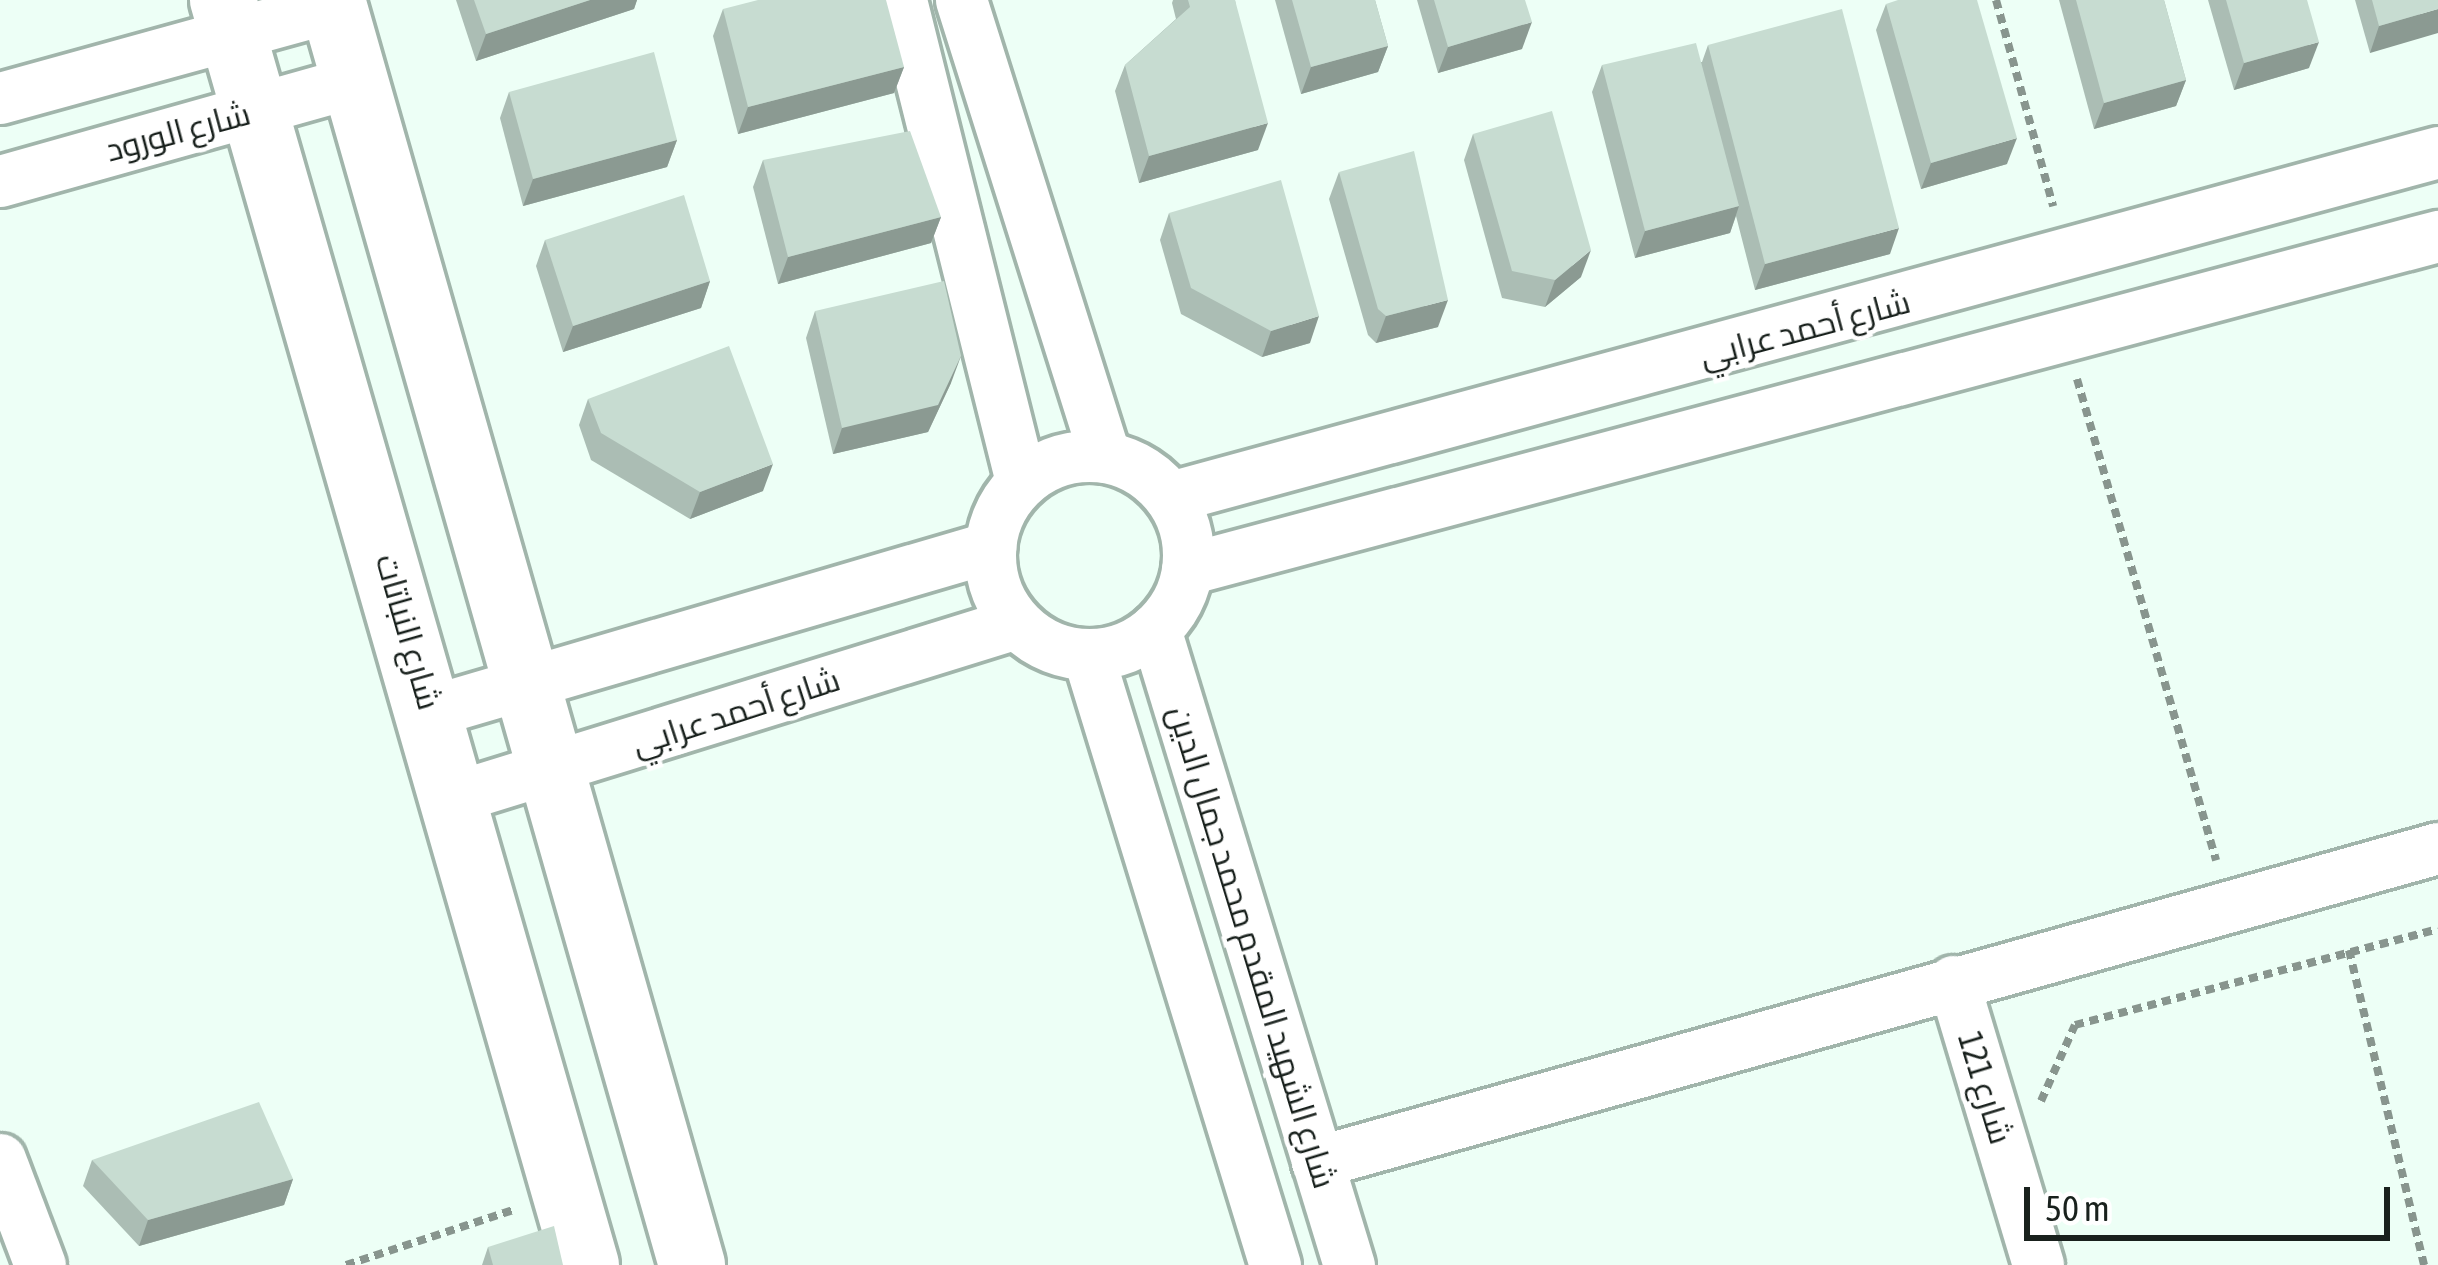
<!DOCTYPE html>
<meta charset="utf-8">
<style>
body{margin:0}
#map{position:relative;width:2438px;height:1265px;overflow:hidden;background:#edfff6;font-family:"Asap Condensed",Cairo,sans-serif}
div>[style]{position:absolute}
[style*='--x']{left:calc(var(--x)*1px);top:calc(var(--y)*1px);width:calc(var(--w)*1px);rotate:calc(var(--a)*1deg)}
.path>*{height:8px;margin-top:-4px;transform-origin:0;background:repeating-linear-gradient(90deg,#88958e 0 9px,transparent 0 15px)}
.roads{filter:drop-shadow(3px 0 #a1b5ab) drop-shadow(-3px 0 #a1b5ab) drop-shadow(0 3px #a1b5ab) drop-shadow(0 -3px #a1b5ab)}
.street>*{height:51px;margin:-25.5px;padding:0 25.5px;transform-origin:25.5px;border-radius:25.5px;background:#fff}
.street>.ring{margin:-25.5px;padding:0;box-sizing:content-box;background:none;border:51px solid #fff;border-radius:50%}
.secondary>*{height:66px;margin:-33px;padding:0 33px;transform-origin:33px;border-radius:33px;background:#fff}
.wall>*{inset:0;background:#abbdb4}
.shaded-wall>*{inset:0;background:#8b9a92}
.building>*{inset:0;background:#c7dcd1}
span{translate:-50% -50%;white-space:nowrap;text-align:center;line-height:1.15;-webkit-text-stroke:9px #fff;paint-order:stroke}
.street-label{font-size:33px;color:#19211d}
.scale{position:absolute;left:2024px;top:1187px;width:366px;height:54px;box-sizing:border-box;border:6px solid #19211d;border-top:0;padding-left:15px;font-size:36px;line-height:42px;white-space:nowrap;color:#19211d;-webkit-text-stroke:9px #fff;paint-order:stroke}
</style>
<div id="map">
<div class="path">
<div style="--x:1996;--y:0;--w:214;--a:74.5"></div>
<div style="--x:2077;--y:379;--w:501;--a:73.88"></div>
<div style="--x:2349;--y:950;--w:324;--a:76.6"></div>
<div style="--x:2041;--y:1101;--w:83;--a:-65.9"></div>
<div style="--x:2075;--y:1025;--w:375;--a:-14.8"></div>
<div style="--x:346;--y:1265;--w:176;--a:-18.2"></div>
</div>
<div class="roads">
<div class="street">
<div style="--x:901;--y:0;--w:497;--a:76"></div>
<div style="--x:961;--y:0;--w:479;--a:72.5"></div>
<div style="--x:0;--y:98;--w:346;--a:-15.4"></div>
<div style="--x:0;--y:181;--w:369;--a:-15.7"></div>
<div class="ring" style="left:990px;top:456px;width:147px;height:147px"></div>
<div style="--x:1170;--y:497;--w:1314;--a:-15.22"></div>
<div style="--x:1187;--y:569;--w:1295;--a:-14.91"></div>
<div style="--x:1155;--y:629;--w:665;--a:73.04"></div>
<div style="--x:1088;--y:655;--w:638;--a:72.96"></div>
<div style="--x:431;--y:711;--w:583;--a:-16.35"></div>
<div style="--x:455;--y:797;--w:587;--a:-17.23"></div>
<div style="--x:1953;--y:981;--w:296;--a:73.3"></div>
<div style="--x:0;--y:1159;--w:113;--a:69.3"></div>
<div style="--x:1317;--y:1162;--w:1164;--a:-15.65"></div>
</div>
<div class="secondary">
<div style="--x:223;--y:0;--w:1316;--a:73.99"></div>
<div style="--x:332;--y:0;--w:1315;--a:74.11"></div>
</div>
</div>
<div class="wall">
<div style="clip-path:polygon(456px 0,637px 0,634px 9px,476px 61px)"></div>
<div style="clip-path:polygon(1173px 0,1235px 0,1258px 150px,1139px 183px,1115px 91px,1125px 65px,1176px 19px,1172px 3px)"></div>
<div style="clip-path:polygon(1275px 0,1375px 0,1388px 46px,1378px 72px,1301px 94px)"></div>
<div style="clip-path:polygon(1417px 0,1525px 0,1522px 49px,1438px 73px)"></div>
<div style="clip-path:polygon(2059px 0,2164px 0,2186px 80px,2176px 106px,2094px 129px)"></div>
<div style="clip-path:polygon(2208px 0,2307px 0,2309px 68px,2234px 90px)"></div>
<div style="clip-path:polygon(2355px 0,2438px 0,2370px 53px)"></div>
<div style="clip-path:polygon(1886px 4px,2007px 164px,1921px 189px,1876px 30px)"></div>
<div style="clip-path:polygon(723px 9px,904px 67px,894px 93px,738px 134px,713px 36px)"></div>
<div style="clip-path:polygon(1708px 45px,1890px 254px,1755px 290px,1736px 216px,1730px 233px,1635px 258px,1592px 92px,1602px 65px,1702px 62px)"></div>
<div style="clip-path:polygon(509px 92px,677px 140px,667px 167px,523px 206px,500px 118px)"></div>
<div style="clip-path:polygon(1473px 134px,1581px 277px,1545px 307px,1502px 298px,1464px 160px)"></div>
<div style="clip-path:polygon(763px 160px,941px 217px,931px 243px,778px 284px,753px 187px)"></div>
<div style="clip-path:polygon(1339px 172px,1438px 327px,1376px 343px,1368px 335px,1329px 199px)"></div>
<div style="clip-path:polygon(1169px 213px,1310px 343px,1262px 357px,1181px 314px,1160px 240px)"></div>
<div style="clip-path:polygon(545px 240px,710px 281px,701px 308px,563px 352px,536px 266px)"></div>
<div style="clip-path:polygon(815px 311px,951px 383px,928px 432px,833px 454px,806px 338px)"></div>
<div style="clip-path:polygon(588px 399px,763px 491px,690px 519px,591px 460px,579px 425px)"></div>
<div style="clip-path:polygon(92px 1160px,293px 1179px,284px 1205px,139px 1246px,83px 1186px)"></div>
<div style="clip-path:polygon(488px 1247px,563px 1265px,482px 1265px)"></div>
</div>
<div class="shaded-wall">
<div style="clip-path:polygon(590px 0,637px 0,634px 9px,476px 61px,486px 34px)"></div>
<div style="clip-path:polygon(2438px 9px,2438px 33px,2370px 53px,2379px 26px)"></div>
<div style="clip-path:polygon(1532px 22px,1522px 49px,1438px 73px,1448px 47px)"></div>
<div style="clip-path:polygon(2319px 42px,2309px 68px,2234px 90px,2244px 63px)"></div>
<div style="clip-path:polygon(1388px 46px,1378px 72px,1301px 94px,1311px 67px)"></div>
<div style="clip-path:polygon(904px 67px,894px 93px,738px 134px,748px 107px)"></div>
<div style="clip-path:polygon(2186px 80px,2176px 106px,2094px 129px,2104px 103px)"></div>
<div style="clip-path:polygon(1268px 123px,1258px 150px,1139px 183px,1149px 156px)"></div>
<div style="clip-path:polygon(2017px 138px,2007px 164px,1921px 189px,1931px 163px)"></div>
<div style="clip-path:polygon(677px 140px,667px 167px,523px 206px,533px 179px)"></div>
<div style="clip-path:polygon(1739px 206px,1730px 233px,1635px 258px,1645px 231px)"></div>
<div style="clip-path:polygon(941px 217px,931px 243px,778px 284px,788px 257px)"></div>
<div style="clip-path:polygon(1899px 228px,1890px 254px,1755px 290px,1765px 264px)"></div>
<div style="clip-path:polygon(1591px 250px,1581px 277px,1545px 307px,1555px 280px)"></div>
<div style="clip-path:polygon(710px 281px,701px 308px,563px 352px,573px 326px)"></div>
<div style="clip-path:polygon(1448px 300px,1438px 327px,1376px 343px,1386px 316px)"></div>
<div style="clip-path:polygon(1319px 316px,1310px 343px,1262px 357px,1271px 331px)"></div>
<div style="clip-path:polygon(961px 356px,951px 383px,928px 432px,833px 454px,842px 428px)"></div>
<div style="clip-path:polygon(773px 464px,763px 491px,690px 519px,700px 492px)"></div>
<div style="clip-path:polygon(293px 1179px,284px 1205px,139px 1246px,148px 1220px)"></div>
</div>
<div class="building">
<div style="clip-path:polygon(474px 0,590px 0,486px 34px)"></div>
<div style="clip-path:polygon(758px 0,886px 0,904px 67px,748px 107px,723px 9px)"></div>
<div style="clip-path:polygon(1188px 0,1235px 0,1268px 123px,1149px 156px,1125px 65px,1190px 7px)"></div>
<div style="clip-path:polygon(1292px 0,1375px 0,1388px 46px,1311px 67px)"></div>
<div style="clip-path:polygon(1434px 0,1525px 0,1532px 22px,1448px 47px)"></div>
<div style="clip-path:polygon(1898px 0,1977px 0,2017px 138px,1931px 163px,1886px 4px)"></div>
<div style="clip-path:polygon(2076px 0,2164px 0,2186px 80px,2104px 103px)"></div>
<div style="clip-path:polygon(2226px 0,2307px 0,2319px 42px,2244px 63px)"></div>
<div style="clip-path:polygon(2372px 0,2438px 0,2438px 9px,2379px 26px)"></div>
<div style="clip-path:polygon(1842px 9px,1899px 228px,1765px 264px,1708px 45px)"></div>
<div style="clip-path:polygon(1696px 43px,1739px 206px,1645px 231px,1602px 65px)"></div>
<div style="clip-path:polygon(654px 52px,677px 140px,533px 179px,509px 92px)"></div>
<div style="clip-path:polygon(1552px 111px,1591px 250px,1555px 280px,1512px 271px,1473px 134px)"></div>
<div style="clip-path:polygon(910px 131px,941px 217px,788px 257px,763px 160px)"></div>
<div style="clip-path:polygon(1414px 151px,1448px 300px,1386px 316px,1378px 309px,1339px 172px)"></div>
<div style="clip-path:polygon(1281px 180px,1319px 316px,1271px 331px,1191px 288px,1169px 213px)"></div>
<div style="clip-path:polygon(684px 195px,710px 281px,573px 326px,545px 240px)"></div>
<div style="clip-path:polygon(944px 281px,961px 356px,938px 405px,842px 428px,815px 311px)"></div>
<div style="clip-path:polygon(729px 346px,773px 464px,700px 492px,601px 433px,588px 399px)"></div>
<div style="clip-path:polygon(259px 1102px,293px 1179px,148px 1220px,92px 1160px)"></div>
<div style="clip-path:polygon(554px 1226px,563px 1265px,493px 1265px,488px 1247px)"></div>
</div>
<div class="street-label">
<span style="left:178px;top:132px;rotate:-15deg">شارع الورود</span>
<span style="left:1805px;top:329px;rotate:-15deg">شارع أحمد عرابي</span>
<span style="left:408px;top:632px;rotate:74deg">شارع النباتات</span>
<span style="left:736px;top:712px;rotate:-18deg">شارع أحمد عرابي</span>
<span style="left:1252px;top:947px;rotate:73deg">شارع الشهيد المقدم محمد جمال الدين</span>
<span style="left:1985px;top:1088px;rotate:73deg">شارع 121</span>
</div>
<div class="scale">50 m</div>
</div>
